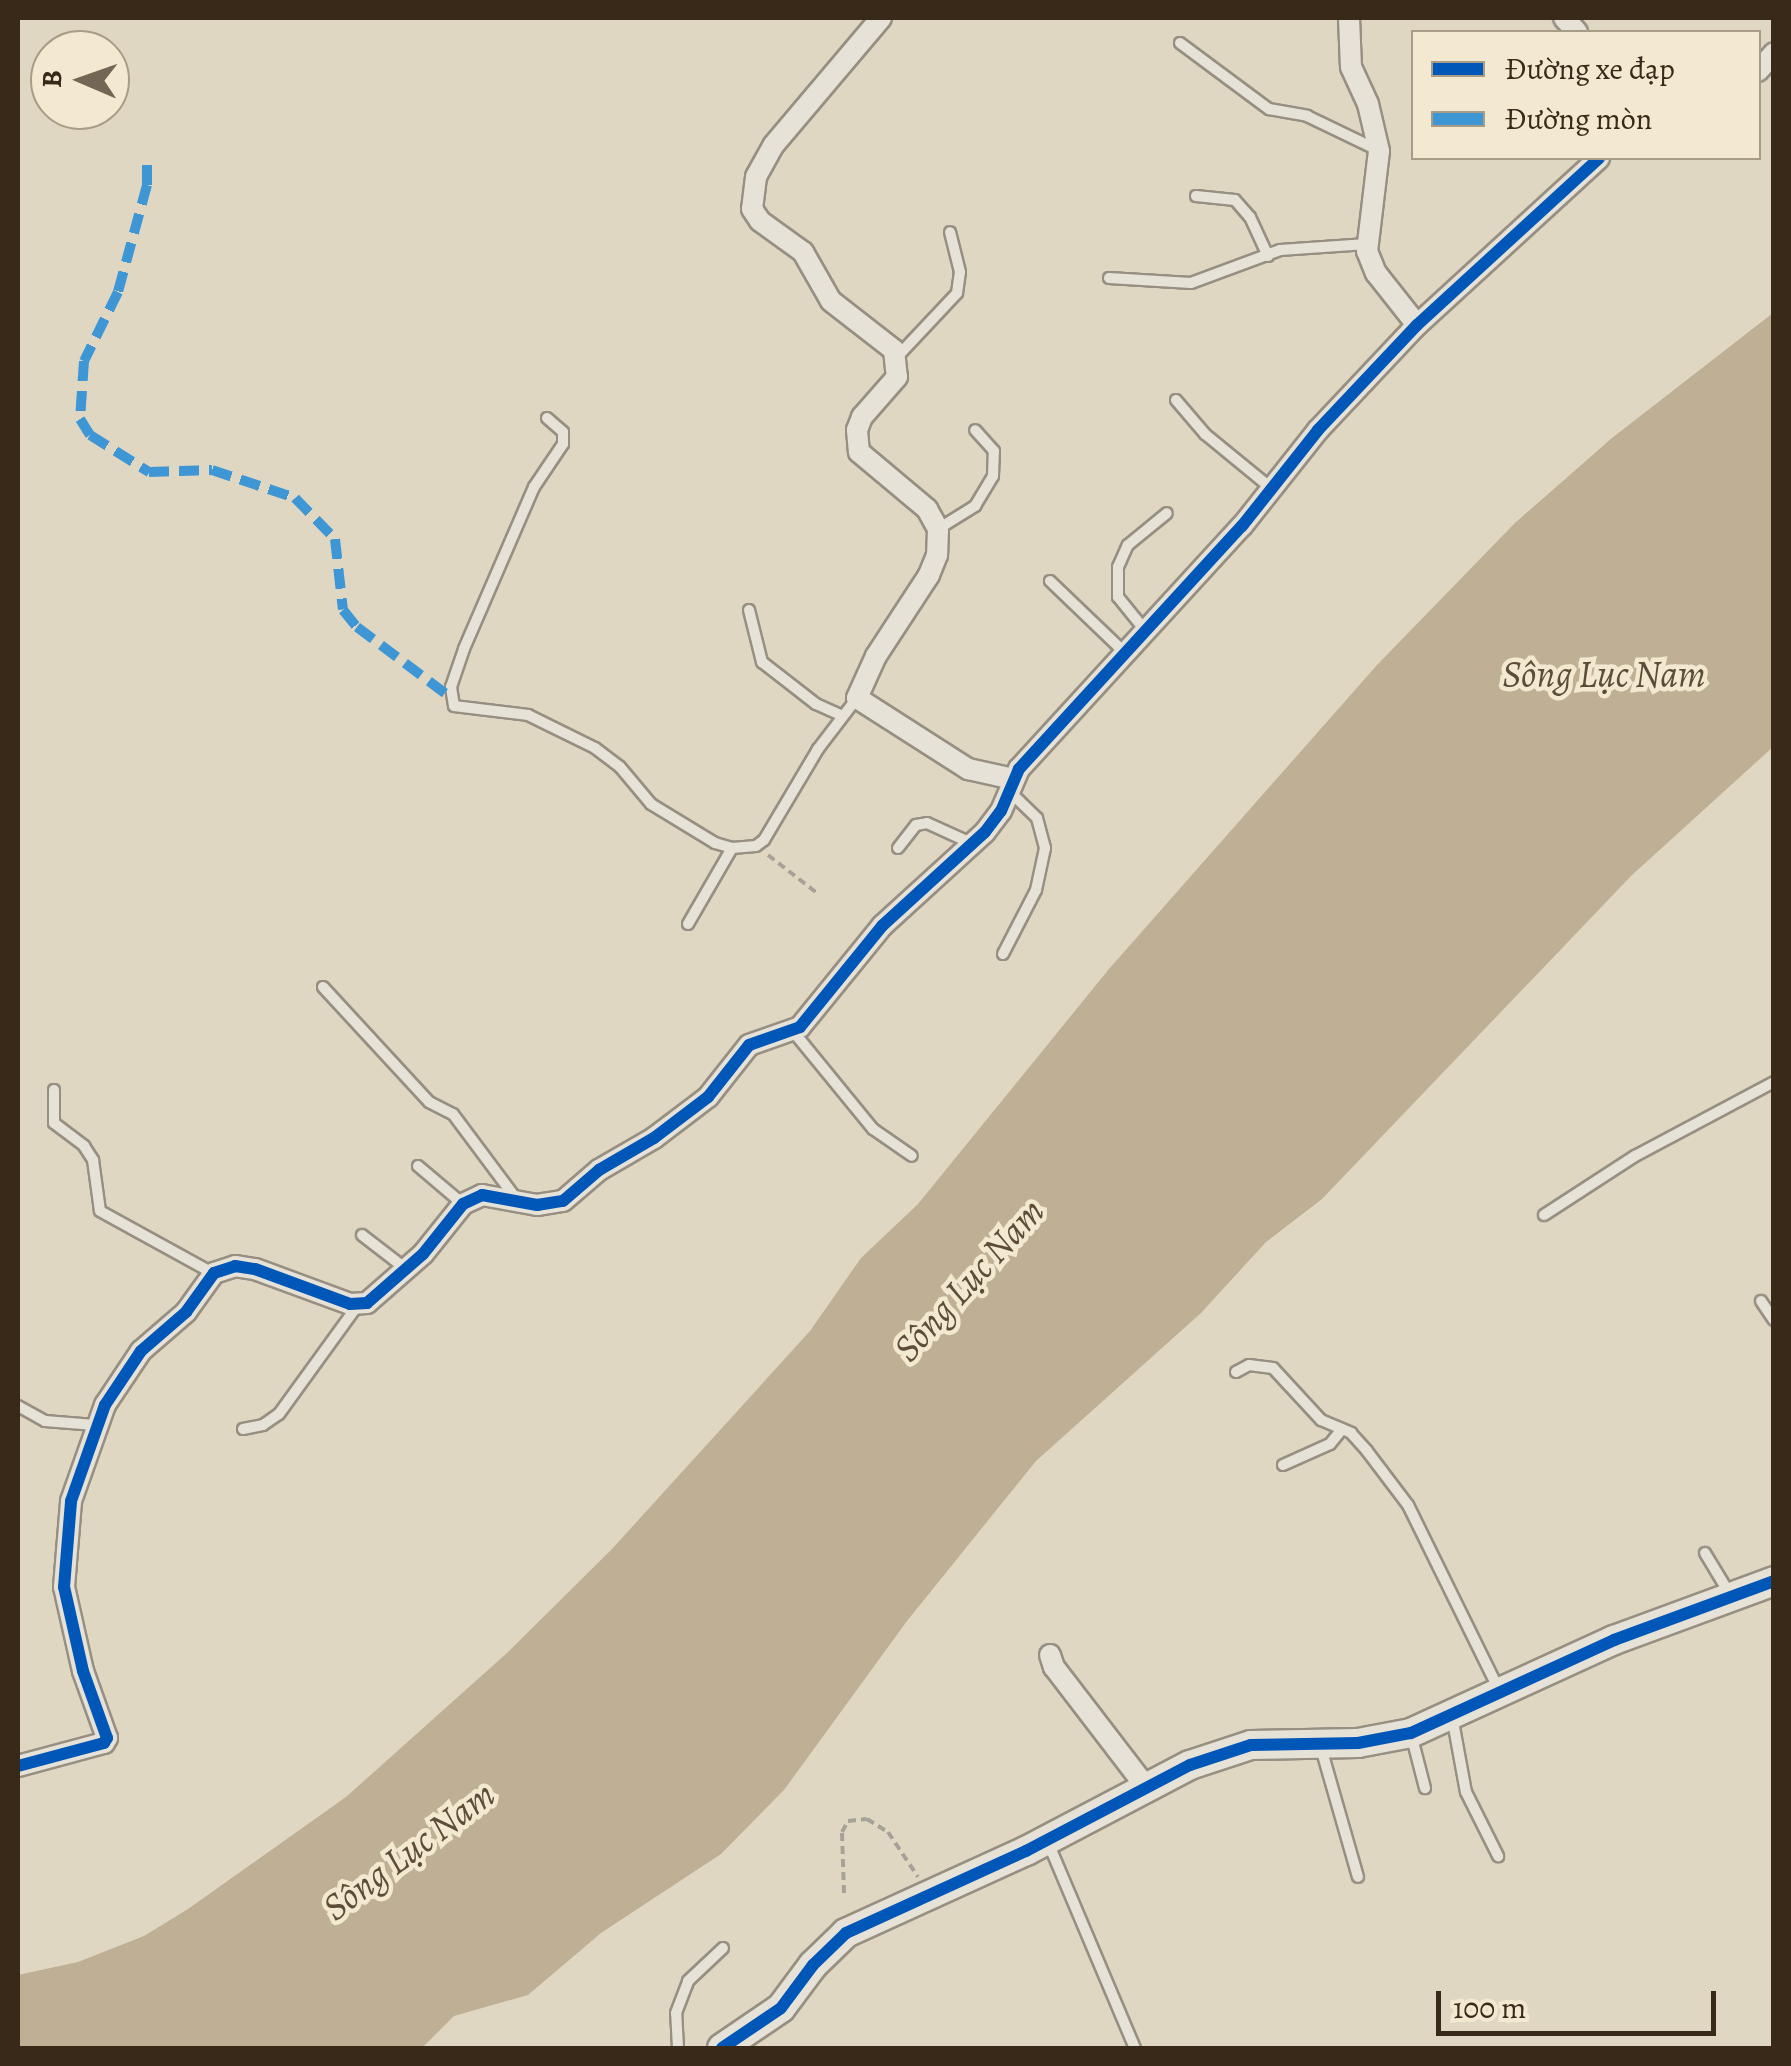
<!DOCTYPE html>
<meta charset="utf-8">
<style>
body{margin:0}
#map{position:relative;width:1791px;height:2066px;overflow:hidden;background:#e0d7c3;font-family:Alegreya,serif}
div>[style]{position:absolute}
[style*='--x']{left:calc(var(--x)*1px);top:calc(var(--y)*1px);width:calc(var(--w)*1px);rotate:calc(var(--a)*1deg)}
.water>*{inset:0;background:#beaf95}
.path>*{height:4px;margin-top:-2px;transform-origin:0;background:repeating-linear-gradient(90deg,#a7a298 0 8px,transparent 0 13px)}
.roads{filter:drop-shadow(2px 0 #968f82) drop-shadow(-2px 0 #968f82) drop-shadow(0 2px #968f82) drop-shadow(0 -2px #968f82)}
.lane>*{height:10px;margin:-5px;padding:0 5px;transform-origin:5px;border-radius:5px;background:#e7e2d7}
.street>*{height:20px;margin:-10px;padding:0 10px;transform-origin:10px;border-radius:10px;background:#e7e2d7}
.secondary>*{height:28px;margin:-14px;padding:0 14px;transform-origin:14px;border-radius:14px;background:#e7e2d7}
.quiet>*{height:10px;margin-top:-5px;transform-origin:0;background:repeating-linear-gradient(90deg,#3e96d4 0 20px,transparent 0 30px)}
.cycleway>*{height:12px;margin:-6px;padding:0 6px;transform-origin:6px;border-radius:6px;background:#0057b8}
span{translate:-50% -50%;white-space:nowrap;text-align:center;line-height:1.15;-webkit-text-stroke:9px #f3e8d0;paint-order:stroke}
.water-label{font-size:38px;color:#5c4c38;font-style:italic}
.frame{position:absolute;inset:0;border:20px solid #382918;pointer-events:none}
.legend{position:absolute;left:1411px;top:30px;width:350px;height:130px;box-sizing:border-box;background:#f3e8d0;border:2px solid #a89c86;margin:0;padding:12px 18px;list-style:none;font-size:30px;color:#382918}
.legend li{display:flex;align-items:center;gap:20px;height:50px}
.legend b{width:50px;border:2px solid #a89c86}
.north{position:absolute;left:30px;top:30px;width:100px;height:100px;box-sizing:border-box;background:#f3e8d0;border:2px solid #a89c86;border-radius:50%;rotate:272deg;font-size:28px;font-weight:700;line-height:40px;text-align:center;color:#382918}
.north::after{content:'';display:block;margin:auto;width:35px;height:45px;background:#736654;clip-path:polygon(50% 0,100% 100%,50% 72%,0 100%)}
.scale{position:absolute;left:1436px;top:1991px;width:280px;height:45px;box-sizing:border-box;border:5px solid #382918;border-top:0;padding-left:12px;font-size:30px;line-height:35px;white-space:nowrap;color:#382918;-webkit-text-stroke:8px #f3e8d0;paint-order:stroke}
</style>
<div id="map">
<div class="water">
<div style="clip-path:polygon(1773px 313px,1773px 747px,1632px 875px,1322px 1199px,1266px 1242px,1201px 1313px,1036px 1461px,907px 1621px,784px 1790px,721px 1854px,601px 1933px,528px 1995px,454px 2016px,422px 2048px,18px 2048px,18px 1975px,78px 1962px,144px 1936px,188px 1909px,346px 1797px,507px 1653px,612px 1549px,810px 1331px,861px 1258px,918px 1204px,1109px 969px,1377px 665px,1515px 523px,1612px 438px)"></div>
</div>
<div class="path">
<div style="--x:768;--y:855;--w:62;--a:37.8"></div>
<div style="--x:844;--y:1893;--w:61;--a:-91.9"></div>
<div style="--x:842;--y:1832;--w:13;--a:-61"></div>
<div style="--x:848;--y:1821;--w:19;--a:-6"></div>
<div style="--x:867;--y:1819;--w:25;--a:32"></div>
<div style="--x:888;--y:1832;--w:54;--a:56.3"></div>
</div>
<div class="roads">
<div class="lane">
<div style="--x:1180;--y:43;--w:111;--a:36.6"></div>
<div style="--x:1269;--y:109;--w:39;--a:10"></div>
<div style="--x:1307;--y:116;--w:79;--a:25.6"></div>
<div style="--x:1196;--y:196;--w:39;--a:6"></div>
<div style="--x:1235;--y:200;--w:23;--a:49"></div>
<div style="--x:1250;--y:217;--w:43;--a:65.2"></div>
<div style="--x:1109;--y:278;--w:82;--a:3.5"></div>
<div style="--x:1191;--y:283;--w:95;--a:-20.3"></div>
<div style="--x:1280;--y:250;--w:87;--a:-3.9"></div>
<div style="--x:897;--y:357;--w:88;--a:-46.8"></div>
<div style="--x:957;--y:293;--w:21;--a:-82"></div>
<div style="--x:960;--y:272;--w:41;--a:-104"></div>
<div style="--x:1176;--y:400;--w:45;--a:49.5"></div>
<div style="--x:1205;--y:434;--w:85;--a:39.3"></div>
<div style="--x:547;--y:418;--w:21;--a:41"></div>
<div style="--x:563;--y:432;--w:12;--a:90"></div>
<div style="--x:563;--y:444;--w:52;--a:124"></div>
<div style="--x:534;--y:487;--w:176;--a:113.4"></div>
<div style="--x:464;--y:649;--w:40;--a:108.9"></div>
<div style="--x:451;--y:687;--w:19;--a:81"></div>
<div style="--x:454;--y:706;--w:75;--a:6.9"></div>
<div style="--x:528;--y:715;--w:75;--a:26.2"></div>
<div style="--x:595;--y:748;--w:31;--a:37"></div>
<div style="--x:620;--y:767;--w:48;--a:50"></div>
<div style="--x:651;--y:804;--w:75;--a:31.4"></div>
<div style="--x:715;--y:843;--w:18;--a:16"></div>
<div style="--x:732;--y:848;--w:24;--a:-5"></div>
<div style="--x:756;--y:846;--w:10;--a:-37"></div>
<div style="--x:764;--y:840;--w:106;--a:-59.3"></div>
<div style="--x:818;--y:749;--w:64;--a:-52.6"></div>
<div style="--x:938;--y:529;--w:44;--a:-31.9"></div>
<div style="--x:975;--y:506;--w:35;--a:-59"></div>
<div style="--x:993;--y:476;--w:25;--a:-88"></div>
<div style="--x:994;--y:451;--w:28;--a:-132"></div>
<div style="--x:1050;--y:581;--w:101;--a:43.8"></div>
<div style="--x:749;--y:610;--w:54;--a:76"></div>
<div style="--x:762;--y:662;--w:68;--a:37.9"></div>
<div style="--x:816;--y:704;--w:27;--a:24"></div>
<div style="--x:1144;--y:629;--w:41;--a:-129.1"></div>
<div style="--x:1118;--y:597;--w:30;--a:-90"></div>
<div style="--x:1118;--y:567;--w:24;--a:-66"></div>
<div style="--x:1128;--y:545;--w:50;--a:-39.4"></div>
<div style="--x:898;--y:848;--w:29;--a:-52"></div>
<div style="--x:916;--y:825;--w:11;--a:-10"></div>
<div style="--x:927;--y:823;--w:48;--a:24.4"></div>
<div style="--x:688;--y:924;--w:88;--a:-59.9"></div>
<div style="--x:1003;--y:954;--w:72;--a:-62.7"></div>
<div style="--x:1036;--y:890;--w:43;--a:-77.9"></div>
<div style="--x:1045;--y:848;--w:31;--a:-105"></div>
<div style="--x:1037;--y:818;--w:39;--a:-136"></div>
<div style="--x:323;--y:987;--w:156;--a:47.3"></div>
<div style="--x:429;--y:1102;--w:27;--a:27"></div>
<div style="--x:453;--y:1114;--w:107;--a:53.3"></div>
<div style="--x:792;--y:1030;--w:128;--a:50.7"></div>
<div style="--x:873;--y:1129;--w:47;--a:34.7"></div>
<div style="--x:54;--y:1090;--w:33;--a:90"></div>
<div style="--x:54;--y:1123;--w:38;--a:37"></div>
<div style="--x:84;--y:1146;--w:17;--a:57"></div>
<div style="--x:93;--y:1160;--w:51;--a:82.2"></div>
<div style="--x:100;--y:1211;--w:129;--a:28.8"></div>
<div style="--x:418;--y:1166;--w:59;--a:40.2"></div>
<div style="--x:1544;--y:1215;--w:108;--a:-33"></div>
<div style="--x:1635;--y:1156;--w:157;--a:-28"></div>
<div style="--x:362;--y:1235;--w:56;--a:37.7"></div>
<div style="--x:1761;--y:1301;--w:23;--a:56"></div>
<div style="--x:1236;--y:1372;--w:15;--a:-28"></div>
<div style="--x:1249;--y:1365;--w:24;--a:7"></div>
<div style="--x:1273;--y:1368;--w:71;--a:47.3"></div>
<div style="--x:1321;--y:1420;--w:33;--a:23"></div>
<div style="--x:1351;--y:1433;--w:24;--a:48"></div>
<div style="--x:1367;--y:1451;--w:68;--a:52.8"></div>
<div style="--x:1408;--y:1505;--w:208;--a:63.8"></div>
<div style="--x:18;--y:1406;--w:31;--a:29"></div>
<div style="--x:45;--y:1421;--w:50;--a:4.6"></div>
<div style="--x:243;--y:1429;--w:20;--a:-11"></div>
<div style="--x:263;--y:1425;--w:19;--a:-35"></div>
<div style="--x:279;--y:1414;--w:135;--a:-54.1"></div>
<div style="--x:1283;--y:1465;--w:51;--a:-24.1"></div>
<div style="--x:1330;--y:1444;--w:19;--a:-51"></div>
<div style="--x:1705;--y:1553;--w:50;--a:58.8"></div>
<div style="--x:1452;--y:1716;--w:77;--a:79.6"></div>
<div style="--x:1466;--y:1792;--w:72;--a:63.4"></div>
<div style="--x:1411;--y:1734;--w:56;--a:75.5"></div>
<div style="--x:1321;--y:1748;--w:134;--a:74"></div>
<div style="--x:1047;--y:1840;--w:226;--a:67.1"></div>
<div style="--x:678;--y:2048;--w:35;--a:-93"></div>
<div style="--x:676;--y:2013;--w:34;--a:-69"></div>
<div style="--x:688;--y:1981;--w:48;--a:-43.3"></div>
</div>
<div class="street">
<div style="--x:881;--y:18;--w:167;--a:130.2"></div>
<div style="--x:773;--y:146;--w:35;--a:119"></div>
<div style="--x:756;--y:177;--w:32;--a:97"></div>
<div style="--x:752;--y:209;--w:14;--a:56"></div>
<div style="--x:760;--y:221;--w:53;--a:35.8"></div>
<div style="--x:803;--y:252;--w:56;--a:60.3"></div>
<div style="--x:831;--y:301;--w:80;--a:37.9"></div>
<div style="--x:894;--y:350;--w:27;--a:84"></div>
<div style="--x:897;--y:377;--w:53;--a:131.2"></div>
<div style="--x:862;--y:417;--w:14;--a:111"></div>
<div style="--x:857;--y:430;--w:22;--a:85"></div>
<div style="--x:859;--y:452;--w:89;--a:40"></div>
<div style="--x:927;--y:509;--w:23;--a:61"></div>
<div style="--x:938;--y:529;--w:26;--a:92"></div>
<div style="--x:937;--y:555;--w:22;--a:112"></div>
<div style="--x:929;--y:575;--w:97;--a:123.2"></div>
<div style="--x:876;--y:656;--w:46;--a:114.3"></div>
<div style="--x:857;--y:698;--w:132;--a:32.6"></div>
<div style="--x:968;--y:769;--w:46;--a:12.5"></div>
<div style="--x:1349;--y:18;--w:49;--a:87.7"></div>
<div style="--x:1351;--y:67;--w:41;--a:65.3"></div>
<div style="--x:1368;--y:104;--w:48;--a:76.8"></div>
<div style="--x:1379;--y:151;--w:101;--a:96.8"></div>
<div style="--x:1367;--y:251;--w:24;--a:68"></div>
<div style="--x:1376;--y:273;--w:66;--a:51.7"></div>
<div style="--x:1564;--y:18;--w:19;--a:47"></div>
<div style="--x:1758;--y:71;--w:24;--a:-48"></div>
<div style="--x:1050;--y:1655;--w:13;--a:72"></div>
<div style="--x:1054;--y:1667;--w:151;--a:52.5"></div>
<div style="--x:18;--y:1766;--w:89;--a:-15"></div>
<div style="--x:104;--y:1743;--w:6;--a:-59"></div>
<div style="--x:107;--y:1738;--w:71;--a:-109.7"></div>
<div style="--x:83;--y:1671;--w:86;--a:-102.7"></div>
<div style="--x:64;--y:1587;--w:86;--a:-85.3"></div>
<div style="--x:71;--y:1501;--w:102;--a:-70.5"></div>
<div style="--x:105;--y:1405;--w:65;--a:-56.3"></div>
<div style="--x:141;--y:1351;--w:60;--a:-40.9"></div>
<div style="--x:186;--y:1312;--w:48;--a:-54.3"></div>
<div style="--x:214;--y:1273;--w:22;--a:-18"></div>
<div style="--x:235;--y:1266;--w:20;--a:9"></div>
<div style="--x:255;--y:1269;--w:101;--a:20.2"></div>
<div style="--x:350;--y:1304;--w:17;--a:-3"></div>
<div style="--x:367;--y:1303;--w:74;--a:-41.2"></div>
<div style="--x:423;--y:1254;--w:64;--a:-51.3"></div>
<div style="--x:463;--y:1204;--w:21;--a:-25"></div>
<div style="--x:482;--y:1195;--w:56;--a:10.3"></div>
<div style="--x:537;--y:1205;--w:26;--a:-9"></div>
<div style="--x:563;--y:1201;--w:48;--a:-40.7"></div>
<div style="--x:599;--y:1170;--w:64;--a:-30.2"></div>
<div style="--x:654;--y:1138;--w:68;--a:-37.2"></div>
<div style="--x:708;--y:1097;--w:66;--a:-51.7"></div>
<div style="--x:749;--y:1045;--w:54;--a:-19.4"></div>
<div style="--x:800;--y:1027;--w:130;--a:-50.9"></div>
<div style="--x:882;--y:926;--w:139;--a:-42.4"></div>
<div style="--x:985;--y:832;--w:26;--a:-53"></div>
<div style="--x:1001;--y:811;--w:46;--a:-66.8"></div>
<div style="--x:1019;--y:769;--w:330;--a:-47.5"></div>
<div style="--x:1242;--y:526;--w:122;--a:-51.6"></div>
<div style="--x:1318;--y:430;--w:144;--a:-46.7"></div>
<div style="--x:1417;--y:325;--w:247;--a:-42.5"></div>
</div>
<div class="secondary">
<div style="--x:722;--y:2048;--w:71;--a:-34.1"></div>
<div style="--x:781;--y:2008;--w:54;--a:-53.3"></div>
<div style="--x:813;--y:1965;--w:46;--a:-44.1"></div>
<div style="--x:846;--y:1933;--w:198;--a:-24.5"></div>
<div style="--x:1026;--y:1851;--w:185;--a:-27.7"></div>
<div style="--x:1190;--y:1765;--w:64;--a:-18.2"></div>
<div style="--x:1251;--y:1745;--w:107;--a:-1.1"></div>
<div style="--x:1358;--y:1743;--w:54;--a:-10.7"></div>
<div style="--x:1411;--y:1733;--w:223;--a:-24.6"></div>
<div style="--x:1614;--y:1640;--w:171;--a:-20.2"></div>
</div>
</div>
<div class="quiet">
<div style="--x:147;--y:165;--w:20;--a:90"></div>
<div style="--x:147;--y:185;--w:111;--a:105.2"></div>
<div style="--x:118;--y:292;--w:77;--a:116.2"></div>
<div style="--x:84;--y:361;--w:58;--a:93.9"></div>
<div style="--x:80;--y:419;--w:19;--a:58"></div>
<div style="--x:90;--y:435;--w:70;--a:32.1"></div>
<div style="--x:149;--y:472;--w:63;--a:-1.8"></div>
<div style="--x:212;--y:470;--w:88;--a:18.6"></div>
<div style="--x:295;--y:498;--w:57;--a:45.7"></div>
<div style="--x:335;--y:539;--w:71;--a:83.6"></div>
<div style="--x:343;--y:610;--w:22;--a:51"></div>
<div style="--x:357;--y:627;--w:116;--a:37"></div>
</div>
<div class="cycleway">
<div style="--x:18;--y:1766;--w:89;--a:-15"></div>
<div style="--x:104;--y:1743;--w:6;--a:-59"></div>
<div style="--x:107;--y:1738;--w:71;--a:-109.7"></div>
<div style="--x:83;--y:1671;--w:86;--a:-102.7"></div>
<div style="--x:64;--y:1587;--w:86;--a:-85.3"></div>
<div style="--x:71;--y:1501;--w:102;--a:-70.5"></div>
<div style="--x:105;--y:1405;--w:65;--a:-56.3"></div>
<div style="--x:141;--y:1351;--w:60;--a:-40.9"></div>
<div style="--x:186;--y:1312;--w:48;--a:-54.3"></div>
<div style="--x:214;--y:1273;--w:22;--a:-18"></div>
<div style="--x:235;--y:1266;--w:20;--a:9"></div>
<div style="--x:255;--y:1269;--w:101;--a:20.2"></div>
<div style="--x:350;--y:1304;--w:17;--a:-3"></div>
<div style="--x:367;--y:1303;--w:74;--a:-41.2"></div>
<div style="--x:423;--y:1254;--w:64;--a:-51.3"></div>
<div style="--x:463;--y:1204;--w:21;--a:-25"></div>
<div style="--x:482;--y:1195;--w:56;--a:10.3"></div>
<div style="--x:537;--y:1205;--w:26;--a:-9"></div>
<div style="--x:563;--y:1201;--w:48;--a:-40.7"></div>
<div style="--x:599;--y:1170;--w:64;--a:-30.2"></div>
<div style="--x:654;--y:1138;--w:68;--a:-37.2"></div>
<div style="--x:708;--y:1097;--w:66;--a:-51.7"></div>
<div style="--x:749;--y:1045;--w:54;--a:-19.4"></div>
<div style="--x:800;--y:1027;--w:130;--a:-50.9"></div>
<div style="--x:882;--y:926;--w:139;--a:-42.4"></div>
<div style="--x:985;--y:832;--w:26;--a:-53"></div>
<div style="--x:1001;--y:811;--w:46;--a:-66.8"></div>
<div style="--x:1019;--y:769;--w:330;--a:-47.5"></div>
<div style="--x:1242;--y:526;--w:122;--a:-51.6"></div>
<div style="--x:1318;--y:430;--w:144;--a:-46.7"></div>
<div style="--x:1417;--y:325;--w:247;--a:-42.5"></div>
<div style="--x:722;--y:2048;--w:71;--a:-34.1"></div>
<div style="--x:781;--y:2008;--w:54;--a:-53.3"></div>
<div style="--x:813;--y:1965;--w:46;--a:-44.1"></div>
<div style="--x:846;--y:1933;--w:198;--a:-24.5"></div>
<div style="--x:1026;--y:1851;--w:185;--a:-27.7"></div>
<div style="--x:1190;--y:1765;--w:64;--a:-18.2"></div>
<div style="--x:1251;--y:1745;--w:107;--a:-1.1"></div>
<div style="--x:1358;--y:1743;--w:54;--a:-10.7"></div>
<div style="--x:1411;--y:1733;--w:223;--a:-24.6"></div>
<div style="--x:1614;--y:1640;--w:171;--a:-20.2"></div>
</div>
<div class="water-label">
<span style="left:1604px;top:675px">Sông Lục Nam</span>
<span style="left:969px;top:1280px;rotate:-48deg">Sông Lục Nam</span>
<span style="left:409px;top:1851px;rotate:-37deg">Sông Lục Nam</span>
</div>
<div class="frame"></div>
<ul class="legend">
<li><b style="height:12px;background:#0057b8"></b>Đường xe đạp</li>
<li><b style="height:12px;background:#3e96d4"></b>Đường mòn</li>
</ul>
<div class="north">B</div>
<div class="scale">100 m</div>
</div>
